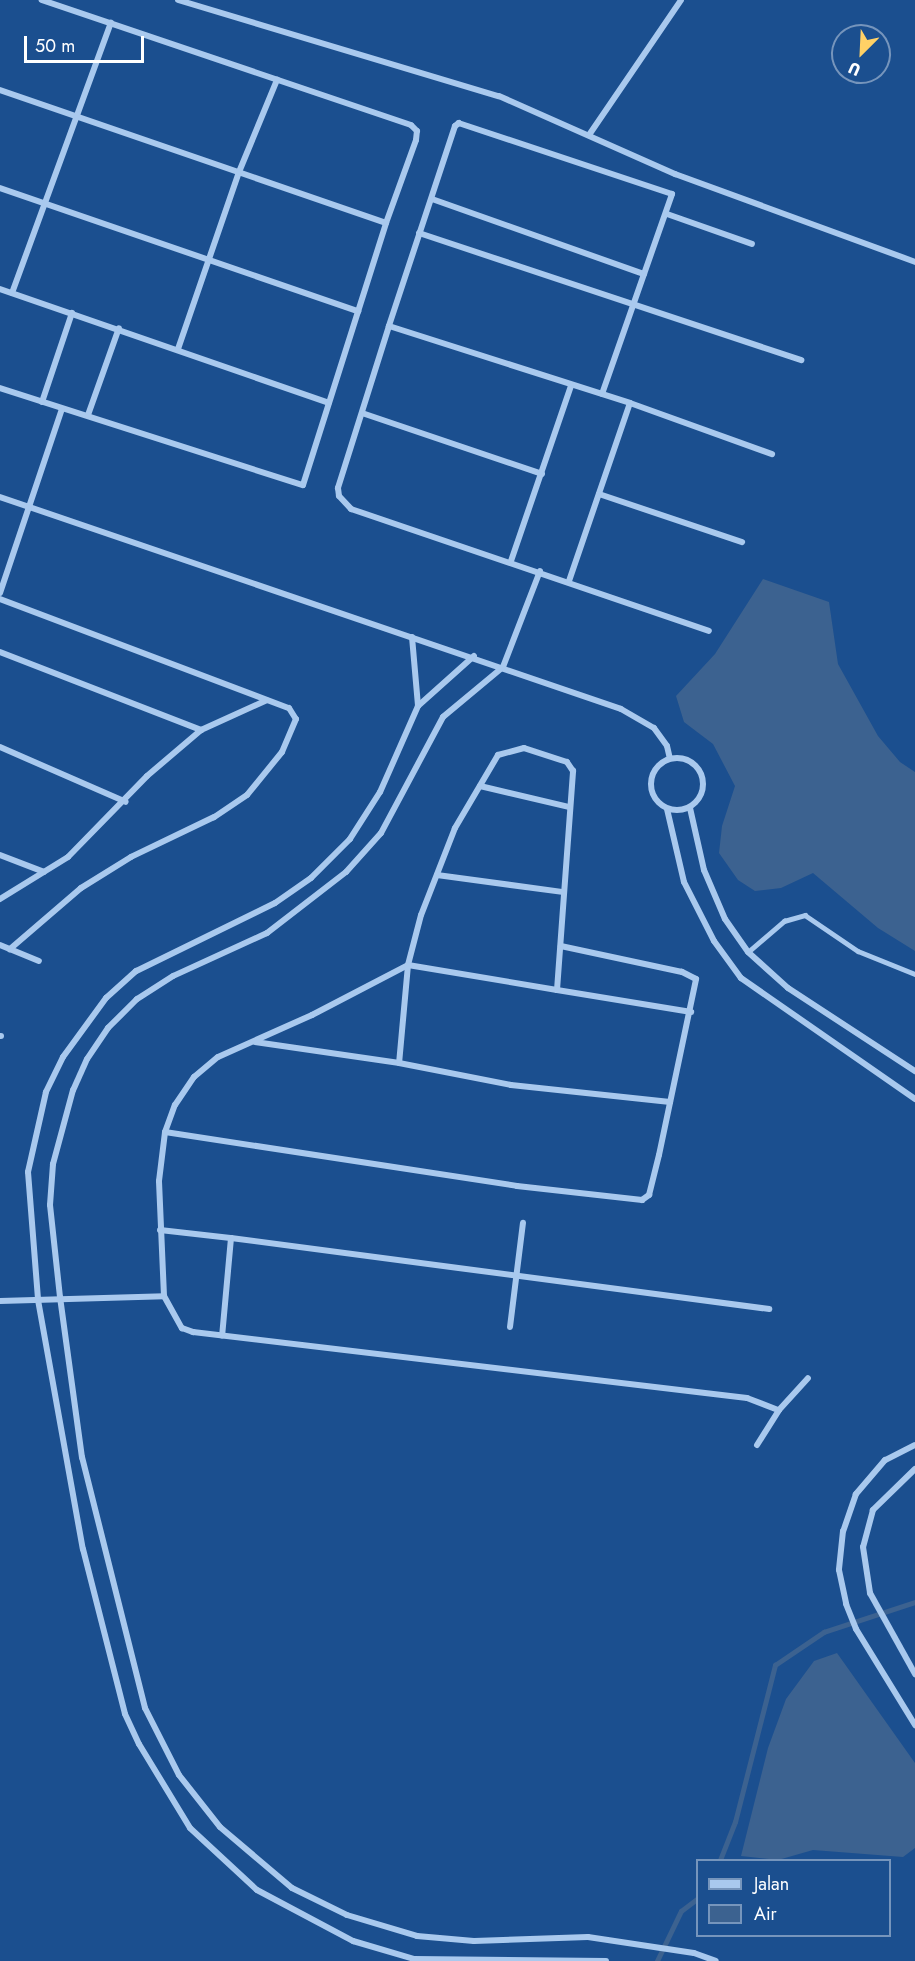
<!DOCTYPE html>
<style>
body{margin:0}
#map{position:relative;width:915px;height:1961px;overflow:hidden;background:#1b4f8f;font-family:Jost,sans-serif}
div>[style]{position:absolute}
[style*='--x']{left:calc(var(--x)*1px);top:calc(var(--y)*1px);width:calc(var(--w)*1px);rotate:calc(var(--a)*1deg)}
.water>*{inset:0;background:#3c6290}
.stream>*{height:4.5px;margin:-2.25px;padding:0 2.25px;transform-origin:2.25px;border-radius:2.25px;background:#3c6290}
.lane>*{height:4.5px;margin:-2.25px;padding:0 2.25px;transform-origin:2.25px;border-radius:2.25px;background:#a9c9ee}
.street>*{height:6px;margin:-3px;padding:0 3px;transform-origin:3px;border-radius:3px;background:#a9c9ee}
.street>.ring{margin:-3px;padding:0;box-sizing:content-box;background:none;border:6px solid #a9c9ee;border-radius:50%}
span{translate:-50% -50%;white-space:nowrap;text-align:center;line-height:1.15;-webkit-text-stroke:4.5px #1b4f8f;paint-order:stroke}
.legend{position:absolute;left:696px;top:1859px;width:195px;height:78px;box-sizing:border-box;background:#1b4f8f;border:2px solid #7695bc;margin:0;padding:8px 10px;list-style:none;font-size:18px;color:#fff}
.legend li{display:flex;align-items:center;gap:12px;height:30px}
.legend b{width:30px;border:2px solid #7695bc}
.north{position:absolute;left:831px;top:24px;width:60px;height:60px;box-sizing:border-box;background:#1b4f8f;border:2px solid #7695bc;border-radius:50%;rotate:204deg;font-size:16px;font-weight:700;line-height:24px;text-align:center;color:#fff}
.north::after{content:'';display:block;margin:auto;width:21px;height:27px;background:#ffd166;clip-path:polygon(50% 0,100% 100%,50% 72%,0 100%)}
.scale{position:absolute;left:24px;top:36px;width:120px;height:27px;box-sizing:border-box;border:3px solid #fff;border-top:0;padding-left:8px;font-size:18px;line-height:21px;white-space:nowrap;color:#fff;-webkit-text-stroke:4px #1b4f8f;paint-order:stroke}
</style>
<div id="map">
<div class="water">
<div style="clip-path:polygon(763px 579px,829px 602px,838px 664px,878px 736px,900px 762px,915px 772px,915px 951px,878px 928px,813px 873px,781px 888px,755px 891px,738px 880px,719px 853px,722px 826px,735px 786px,713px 744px,684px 722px,676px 696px,715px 654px)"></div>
<div style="clip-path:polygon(837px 1653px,915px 1763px,915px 1848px,903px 1857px,813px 1850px,778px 1860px,741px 1856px,768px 1748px,786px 1699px,814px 1661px)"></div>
</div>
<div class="stream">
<div style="--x:720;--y:1860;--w:41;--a:-68.5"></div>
<div style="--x:735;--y:1822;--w:162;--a:-75.7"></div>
<div style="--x:775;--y:1665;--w:59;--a:-34"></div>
<div style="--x:824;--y:1632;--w:96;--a:-18.2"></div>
<div style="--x:657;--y:1961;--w:55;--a:-64.4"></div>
<div style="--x:681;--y:1911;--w:21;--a:-37"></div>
</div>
<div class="lane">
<div style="--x:748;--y:952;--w:48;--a:-40.7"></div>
<div style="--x:784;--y:921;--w:22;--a:-16"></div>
<div style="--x:805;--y:915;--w:64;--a:34.2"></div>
<div style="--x:858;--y:951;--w:61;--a:22"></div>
</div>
<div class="street">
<div style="--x:178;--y:0;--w:335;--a:16.7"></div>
<div style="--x:499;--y:96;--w:193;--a:23.9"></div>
<div style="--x:675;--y:174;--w:256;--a:20.1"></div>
<div style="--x:0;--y:90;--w:408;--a:19"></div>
<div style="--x:589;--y:135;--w:163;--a:-55.7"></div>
<div style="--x:0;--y:188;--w:379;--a:19"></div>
<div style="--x:432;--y:199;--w:225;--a:19.5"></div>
<div style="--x:667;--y:214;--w:90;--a:19.4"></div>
<div style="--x:419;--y:233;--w:403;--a:18.4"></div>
<div style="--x:0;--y:289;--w:348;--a:19.1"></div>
<div style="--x:12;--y:293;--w:288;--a:-69.9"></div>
<div style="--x:389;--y:326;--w:253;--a:17.7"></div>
<div style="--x:630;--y:403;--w:151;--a:19.8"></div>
<div style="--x:178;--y:349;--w:187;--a:-71"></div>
<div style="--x:239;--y:172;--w:100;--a:-67.6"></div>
<div style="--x:0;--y:388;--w:318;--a:17.8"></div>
<div style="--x:303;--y:485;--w:275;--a:-72.4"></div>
<div style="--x:386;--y:223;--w:88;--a:-70.1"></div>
<div style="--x:416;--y:140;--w:9;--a:-84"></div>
<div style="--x:417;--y:131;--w:8;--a:-135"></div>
<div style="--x:411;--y:125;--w:390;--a:-161.3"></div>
<div style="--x:602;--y:394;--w:212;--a:-70.7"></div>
<div style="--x:672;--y:194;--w:225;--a:-161.6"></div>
<div style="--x:459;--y:123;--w:5;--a:143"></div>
<div style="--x:455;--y:126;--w:211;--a:108.3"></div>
<div style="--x:389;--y:326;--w:170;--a:107.5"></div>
<div style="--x:338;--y:488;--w:8;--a:83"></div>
<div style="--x:339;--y:496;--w:18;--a:47"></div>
<div style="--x:351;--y:509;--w:378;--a:18.8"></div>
<div style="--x:42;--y:402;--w:94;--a:-71.4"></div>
<div style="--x:362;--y:413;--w:190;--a:18.7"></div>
<div style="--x:88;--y:415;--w:92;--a:-70.4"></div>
<div style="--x:599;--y:494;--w:151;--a:18.6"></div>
<div style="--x:0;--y:497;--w:656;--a:18.85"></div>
<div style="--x:621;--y:709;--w:38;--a:30"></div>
<div style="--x:654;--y:728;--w:22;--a:54"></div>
<div style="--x:667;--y:746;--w:13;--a:77"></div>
<div style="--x:511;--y:561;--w:185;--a:-71.1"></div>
<div style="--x:540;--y:571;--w:103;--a:111.1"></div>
<div style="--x:503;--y:667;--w:78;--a:140.2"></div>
<div style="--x:443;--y:717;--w:132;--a:118.1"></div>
<div style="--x:381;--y:833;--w:52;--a:131.9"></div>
<div style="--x:346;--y:872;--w:100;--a:142.3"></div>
<div style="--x:267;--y:933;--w:103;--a:155.4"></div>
<div style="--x:173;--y:976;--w:43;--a:147.4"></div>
<div style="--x:137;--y:999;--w:41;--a:135"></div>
<div style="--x:108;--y:1028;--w:37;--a:124"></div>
<div style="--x:87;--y:1059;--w:34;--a:114"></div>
<div style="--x:73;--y:1090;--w:77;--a:105.1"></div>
<div style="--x:53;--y:1164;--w:41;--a:94.2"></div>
<div style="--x:50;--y:1205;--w:93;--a:83.8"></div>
<div style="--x:60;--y:1297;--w:162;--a:82.2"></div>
<div style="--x:82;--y:1457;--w:259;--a:75.9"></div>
<div style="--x:145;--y:1708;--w:75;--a:63.1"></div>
<div style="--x:179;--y:1775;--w:66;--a:51.7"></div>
<div style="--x:220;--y:1827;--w:94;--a:40.3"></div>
<div style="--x:292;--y:1888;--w:61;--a:26.1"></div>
<div style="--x:347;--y:1915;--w:73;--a:16.7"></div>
<div style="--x:417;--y:1936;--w:57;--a:5"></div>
<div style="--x:474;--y:1941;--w:114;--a:-2"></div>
<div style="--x:588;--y:1937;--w:107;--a:8.6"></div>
<div style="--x:694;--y:1953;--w:23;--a:20"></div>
<div style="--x:569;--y:581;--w:188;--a:-71.1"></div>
<div style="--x:0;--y:593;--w:194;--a:-71.4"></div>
<div style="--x:0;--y:599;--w:309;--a:20.7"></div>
<div style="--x:289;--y:708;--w:13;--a:58"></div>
<div style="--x:296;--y:719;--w:36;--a:113"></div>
<div style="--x:282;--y:752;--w:55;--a:129.1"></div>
<div style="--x:247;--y:795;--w:40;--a:146"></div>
<div style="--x:214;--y:817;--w:92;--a:154.3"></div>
<div style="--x:131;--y:857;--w:59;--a:148.2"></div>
<div style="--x:81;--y:888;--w:94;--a:139.3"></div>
<div style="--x:412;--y:637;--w:69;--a:85"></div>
<div style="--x:418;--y:706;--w:94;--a:113.8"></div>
<div style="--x:380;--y:792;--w:56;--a:122.6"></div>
<div style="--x:350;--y:839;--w:55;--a:135"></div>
<div style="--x:311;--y:878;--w:44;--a:145.2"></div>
<div style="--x:275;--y:903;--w:155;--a:153.9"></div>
<div style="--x:136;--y:971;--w:40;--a:138"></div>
<div style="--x:106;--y:998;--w:73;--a:126.1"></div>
<div style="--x:63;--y:1057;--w:39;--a:116"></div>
<div style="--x:46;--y:1092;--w:82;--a:102.7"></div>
<div style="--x:28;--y:1172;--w:128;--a:85.5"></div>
<div style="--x:38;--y:1300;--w:253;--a:79.8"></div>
<div style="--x:83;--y:1549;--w:170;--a:75.7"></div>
<div style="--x:125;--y:1714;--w:33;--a:65"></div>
<div style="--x:139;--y:1744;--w:98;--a:58.7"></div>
<div style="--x:190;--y:1828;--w:91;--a:42.8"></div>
<div style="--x:257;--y:1890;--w:109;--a:28"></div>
<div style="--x:353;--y:1941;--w:64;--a:16.4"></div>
<div style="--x:414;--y:1959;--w:192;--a:0.6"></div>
<div style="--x:0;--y:652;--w:216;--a:21.2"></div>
<div style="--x:418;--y:706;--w:75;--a:-41.8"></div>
<div style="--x:0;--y:747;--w:137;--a:23.6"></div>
<div class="ring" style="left:651px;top:758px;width:46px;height:46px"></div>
<div style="--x:480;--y:786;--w:91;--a:13.3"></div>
<div style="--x:690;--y:808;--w:64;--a:77.3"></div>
<div style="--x:704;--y:870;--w:53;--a:66.8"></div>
<div style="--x:725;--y:919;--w:40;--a:55.1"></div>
<div style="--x:748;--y:952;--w:54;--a:42"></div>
<div style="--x:788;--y:988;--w:152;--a:33.2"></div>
<div style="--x:667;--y:809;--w:75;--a:76.9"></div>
<div style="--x:684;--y:882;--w:66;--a:63"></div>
<div style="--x:714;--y:941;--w:46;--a:53.9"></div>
<div style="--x:741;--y:978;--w:212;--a:34.8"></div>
<div style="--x:0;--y:855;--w:47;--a:21.1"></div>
<div style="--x:437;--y:875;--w:126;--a:7.7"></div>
<div style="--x:0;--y:899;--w:80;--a:-31.7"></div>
<div style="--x:68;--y:857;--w:113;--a:-45.7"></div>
<div style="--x:147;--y:776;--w:71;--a:-40.4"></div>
<div style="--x:201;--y:730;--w:72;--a:-24.4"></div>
<div style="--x:0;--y:945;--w:42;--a:22.3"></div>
<div style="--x:557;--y:990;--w:136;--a:9.3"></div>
<div style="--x:0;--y:1036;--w:1;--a:0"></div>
<div style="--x:255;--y:1042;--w:146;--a:8.3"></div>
<div style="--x:399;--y:1063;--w:114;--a:11.1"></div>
<div style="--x:511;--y:1085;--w:160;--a:6.1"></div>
<div style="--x:165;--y:1132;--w:356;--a:8.7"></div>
<div style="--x:517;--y:1186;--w:126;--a:6.4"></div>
<div style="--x:642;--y:1200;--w:9;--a:-36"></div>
<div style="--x:649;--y:1195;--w:41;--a:-76"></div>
<div style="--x:659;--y:1155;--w:180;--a:-78.1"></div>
<div style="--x:696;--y:979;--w:16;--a:-153"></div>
<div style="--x:682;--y:972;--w:124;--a:-167.9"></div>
<div style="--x:160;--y:1230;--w:71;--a:6.4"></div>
<div style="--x:231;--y:1238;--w:98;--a:95.2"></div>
<div style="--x:231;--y:1238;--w:543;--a:7.52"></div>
<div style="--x:164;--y:1296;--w:115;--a:-92.5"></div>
<div style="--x:159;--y:1181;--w:49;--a:-83"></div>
<div style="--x:165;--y:1132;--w:29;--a:-70"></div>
<div style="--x:175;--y:1105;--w:34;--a:-56"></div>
<div style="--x:194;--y:1077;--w:31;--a:-40"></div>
<div style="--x:218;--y:1057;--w:103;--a:-24.1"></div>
<div style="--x:312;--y:1015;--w:108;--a:-27.5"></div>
<div style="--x:408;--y:965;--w:151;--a:9.5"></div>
<div style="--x:557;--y:990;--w:220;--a:-85.8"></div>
<div style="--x:573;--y:771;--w:11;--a:-124"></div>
<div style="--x:567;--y:762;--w:45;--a:-162"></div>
<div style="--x:524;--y:748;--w:27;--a:165"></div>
<div style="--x:498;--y:755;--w:85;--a:120.5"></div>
<div style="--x:455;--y:828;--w:93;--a:111.3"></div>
<div style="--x:421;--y:915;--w:52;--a:104.6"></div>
<div style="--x:408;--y:965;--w:98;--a:95.2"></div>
<div style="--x:0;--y:1301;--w:164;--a:-1.7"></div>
<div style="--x:164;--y:1296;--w:37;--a:61"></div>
<div style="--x:182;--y:1328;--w:12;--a:20"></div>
<div style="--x:193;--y:1332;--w:558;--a:6.79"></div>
<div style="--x:747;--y:1398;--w:34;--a:21"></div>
<div style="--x:779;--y:1410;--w:43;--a:-47.8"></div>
<div style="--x:510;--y:1327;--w:105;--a:-82.9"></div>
<div style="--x:757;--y:1445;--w:41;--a:-57.8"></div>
<div style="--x:915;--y:1445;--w:34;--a:153"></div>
<div style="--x:885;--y:1460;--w:45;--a:130.5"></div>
<div style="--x:856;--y:1494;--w:39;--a:109"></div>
<div style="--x:843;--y:1531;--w:39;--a:96"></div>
<div style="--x:839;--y:1570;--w:35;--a:78"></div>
<div style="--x:846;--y:1604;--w:27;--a:68"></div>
<div style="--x:856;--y:1629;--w:113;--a:58.4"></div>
<div style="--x:915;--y:1469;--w:59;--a:135.7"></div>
<div style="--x:873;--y:1510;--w:38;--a:105"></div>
<div style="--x:863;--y:1547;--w:47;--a:81.3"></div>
<div style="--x:870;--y:1593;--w:93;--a:60.9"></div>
</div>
<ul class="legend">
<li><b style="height:8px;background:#a9c9ee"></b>Jalan</li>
<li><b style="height:16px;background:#3c6290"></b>Air</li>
</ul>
<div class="north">U</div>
<div class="scale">50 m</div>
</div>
